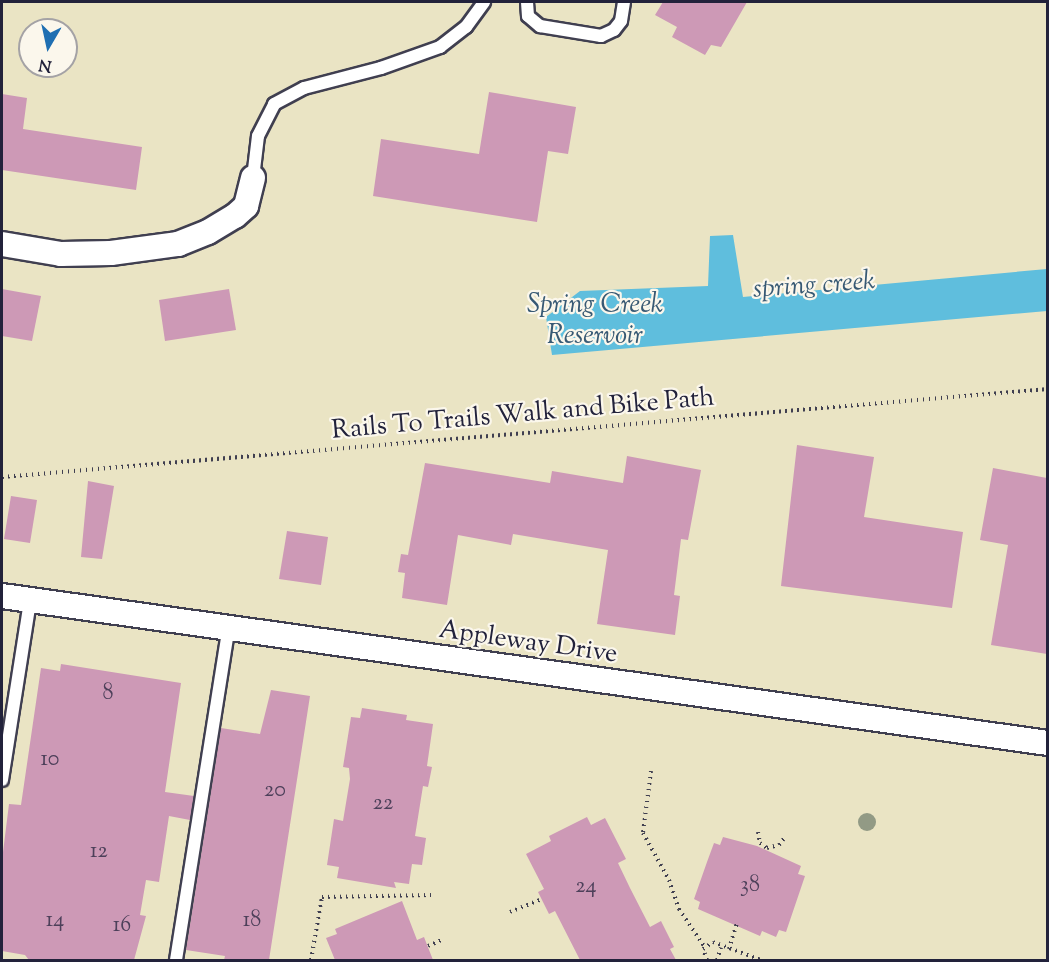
<!DOCTYPE html>
<style>
body{margin:0}
#map{position:relative;width:1049px;height:962px;overflow:hidden;background:#eae4c4;font-family:"Sorts Mill Goudy",serif}
div>[style]{position:absolute}
[style*='--x']{left:calc(var(--x)*1px);top:calc(var(--y)*1px);width:calc(var(--w)*1px);rotate:calc(var(--a)*1deg)}
.water>*{inset:0;background:#5fbedd}
.building>*{inset:0;background:#cd99b6}
.path>*{height:4px;margin-top:-2px;transform-origin:0;background:repeating-linear-gradient(90deg,#403f50 0 1.5px,transparent 0 6px)}
.roads{filter:drop-shadow(2px 0 #403f50) drop-shadow(-2px 0 #403f50) drop-shadow(0 2px #403f50) drop-shadow(0 -2px #403f50)}
.lane>*{height:12px;margin:-6px;padding:0 6px;transform-origin:6px;border-radius:6px;background:#fff}
.street>*{height:24px;margin:-12px;padding:0 12px;transform-origin:12px;border-radius:12px;background:#fff}
.trees>*{width:18px;height:18px;margin:-9px;border-radius:50%;background:#929a85}
span{translate:-50% -50%;white-space:nowrap;text-align:center;line-height:1.15;-webkit-text-stroke:4.5px #fbf7ec;paint-order:stroke}
.number-label{font-size:22px;color:#4d405a}
.number-label span{-webkit-text-stroke-width:0}
.street-label{font-size:26px;color:#22223b}
.water-label{font-size:27px;color:#375974;font-style:italic}
.frame{position:absolute;inset:0;border:3px solid #22223b;pointer-events:none}
.north{position:absolute;left:18px;top:18px;width:60px;height:60px;box-sizing:border-box;background:#fbf7ec;border:2px solid #a4a2a5;border-radius:50%;rotate:189deg;font-size:16px;font-weight:700;line-height:24px;text-align:center;color:#22223b}
.north::after{content:'';display:block;margin:auto;width:21px;height:27px;background:#1f6fb2;clip-path:polygon(50% 0,100% 100%,50% 72%,0 100%)}
</style>
<div id="map">
<div class="water">
<div style="clip-path:polygon(733px 235px,743px 297px,1047px 269px,1047px 311px,552px 355px,546px 317px,580px 291px,708px 286px,710px 236px)"></div>
</div>
<div class="building">
<div style="clip-path:polygon(663px 2px,747px 2px,721px 47px,711px 45px,705px 55px,672px 37px,677px 27px,655px 15px)"></div>
<div style="clip-path:polygon(489px 92px,576px 107px,568px 154px,548px 151px,537px 222px,373px 196px,381px 139px,479px 154px)"></div>
<div style="clip-path:polygon(2px 94px,27px 98px,23px 129px,142px 147px,136px 190px,2px 170px)"></div>
<div style="clip-path:polygon(2px 289px,41px 296px,32px 341px,2px 336px)"></div>
<div style="clip-path:polygon(229px 289px,236px 330px,165px 341px,159px 300px)"></div>
<div style="clip-path:polygon(797px 445px,874px 457px,864px 517px,963px 532px,952px 608px,781px 586px)"></div>
<div style="clip-path:polygon(627px 456px,701px 470px,688px 540px,681px 539px,674px 595px,680px 596px,675px 635px,597px 624px,608px 550px,513px 534px,511px 545px,458px 535px,447px 605px,402px 598px,405px 573px,398px 572px,401px 554px,408px 555px,425px 463px,550px 483px,552px 471px,623px 483px)"></div>
<div style="clip-path:polygon(993px 468px,1047px 478px,1047px 654px,991px 645px,1008px 545px,980px 540px)"></div>
<div style="clip-path:polygon(88px 481px,114px 486px,102px 559px,81px 557px)"></div>
<div style="clip-path:polygon(11px 496px,37px 500px,30px 543px,4px 539px)"></div>
<div style="clip-path:polygon(287px 531px,328px 537px,321px 585px,279px 579px)"></div>
<div style="clip-path:polygon(61px 664px,181px 683px,165px 792px,194px 796px,190px 820px,169px 816px,159px 882px,146px 880px,140px 915px,146px 916px,134px 960px,29px 960px,25px 955px,2px 951px,2px 860px,9px 804px,21px 805px,41px 668px,60px 671px)"></div>
<div style="clip-path:polygon(271px 690px,310px 696px,269px 960px,224px 960px,225px 956px,186px 950px,221px 728px,260px 734px)"></div>
<div style="clip-path:polygon(362px 708px,407px 715px,406px 720px,433px 724px,427px 766px,432px 767px,428px 787px,423px 786px,415px 836px,426px 838px,422px 865px,412px 864px,409px 884px,394px 882px,396px 888px,337px 878px,339px 867px,327px 865px,334px 819px,343px 821px,350px 779px,349px 768px,343px 767px,351px 717px,360px 718px)"></div>
<div style="clip-path:polygon(587px 817px,591px 825px,605px 818px,626px 859px,618px 863px,630px 888px,650px 927px,661px 921px,674px 947px,670px 949px,676px 960px,580px 960px,555px 911px,549px 914px,538px 892px,544px 889px,526px 854px,551px 841px,549px 836px)"></div>
<div style="clip-path:polygon(723px 837px,757px 846px,801px 866px,798px 874px,805px 876px,786px 932px,779px 930px,776px 937px,762px 931px,760px 936px,698px 909px,700px 902px,694px 899px,707px 862px,714px 843px,720px 845px)"></div>
<div style="clip-path:polygon(402px 901px,417px 940px,424px 937px,433px 960px,335px 960px,326px 938px,337px 934px,335px 929px)"></div>
</div>
<div class="path">
<div style="--x:2;--y:477;--w:1050;--a:-4.81"></div>
<div style="--x:651;--y:771;--w:63;--a:97.4"></div>
<div style="--x:643;--y:833;--w:54;--a:61"></div>
<div style="--x:669;--y:880;--w:31;--a:71"></div>
<div style="--x:679;--y:909;--w:45;--a:56"></div>
<div style="--x:758;--y:832;--w:11;--a:80"></div>
<div style="--x:760;--y:843;--w:9;--a:36"></div>
<div style="--x:767;--y:848;--w:12;--a:-14"></div>
<div style="--x:779;--y:845;--w:10;--a:-53"></div>
<div style="--x:510;--y:912;--w:35;--a:-22"></div>
<div style="--x:428;--y:946;--w:17;--a:-24"></div>
<div style="--x:729;--y:949;--w:27;--a:-73"></div>
<div style="--x:311;--y:960;--w:64;--a:-80.1"></div>
<div style="--x:322;--y:897;--w:109;--a:-1.1"></div>
<div style="--x:707;--y:960;--w:12;--a:-110"></div>
<div style="--x:703;--y:949;--w:12;--a:-35"></div>
<div style="--x:713;--y:942;--w:51;--a:20.6"></div>
<div style="--x:717;--y:960;--w:13;--a:-72"></div>
</div>
<div class="roads">
<div class="lane">
<div style="--x:527;--y:2;--w:14;--a:86"></div>
<div style="--x:528;--y:16;--w:16;--a:40"></div>
<div style="--x:540;--y:26;--w:62;--a:9.3"></div>
<div style="--x:601;--y:36;--w:14;--a:-25"></div>
<div style="--x:614;--y:30;--w:11;--a:-52"></div>
<div style="--x:621;--y:21;--w:19;--a:-81"></div>
<div style="--x:253;--y:178;--w:42;--a:-83.2"></div>
<div style="--x:258;--y:136;--w:36;--a:-63"></div>
<div style="--x:274;--y:104;--w:34;--a:-28"></div>
<div style="--x:304;--y:88;--w:80;--a:-14.6"></div>
<div style="--x:381;--y:68;--w:63;--a:-19.6"></div>
<div style="--x:440;--y:47;--w:33;--a:-38"></div>
<div style="--x:466;--y:27;--w:31;--a:-54"></div>
<div style="--x:2;--y:780;--w:181;--a:-81.1"></div>
<div style="--x:176;--y:960;--w:333;--a:-81"></div>
</div>
<div class="street">
<div style="--x:2;--y:244;--w:60;--a:9.6"></div>
<div style="--x:61;--y:254;--w:50;--a:-1.1"></div>
<div style="--x:111;--y:253;--w:68;--a:-7.7"></div>
<div style="--x:178;--y:244;--w:32;--a:-22"></div>
<div style="--x:208;--y:232;--w:31;--a:-31"></div>
<div style="--x:235;--y:216;--w:15;--a:-42"></div>
<div style="--x:246;--y:206;--w:29;--a:-76"></div>
<div style="--x:2;--y:596;--w:1056;--a:8"></div>
</div>
</div>
<div class="trees">
<div style="left:867px;top:822px"></div>
</div>
<div class="number-label">
<span style="left:108px;top:695px">8</span>
<span style="left:50px;top:761px">10</span>
<span style="left:275px;top:792px">20</span>
<span style="left:383px;top:805px">22</span>
<span style="left:99px;top:853px">12</span>
<span style="left:750px;top:887px">38</span>
<span style="left:586px;top:888px">24</span>
<span style="left:55px;top:922px">14</span>
<span style="left:252px;top:922px">18</span>
<span style="left:122px;top:927px">16</span>
</div>
<div class="street-label">
<span style="left:523px;top:415px;rotate:-5deg">Rails To Trails Walk and Bike Path</span>
<span style="left:528px;top:643px;rotate:8deg">Appleway Drive</span>
</div>
<div class="water-label">
<span style="left:814px;top:286px;rotate:-4deg">spring creek</span>
<span style="left:595px;top:321px">Spring Creek<br>Reservoir</span>
</div>
<div class="frame"></div>
<div class="north">N</div>
</div>
